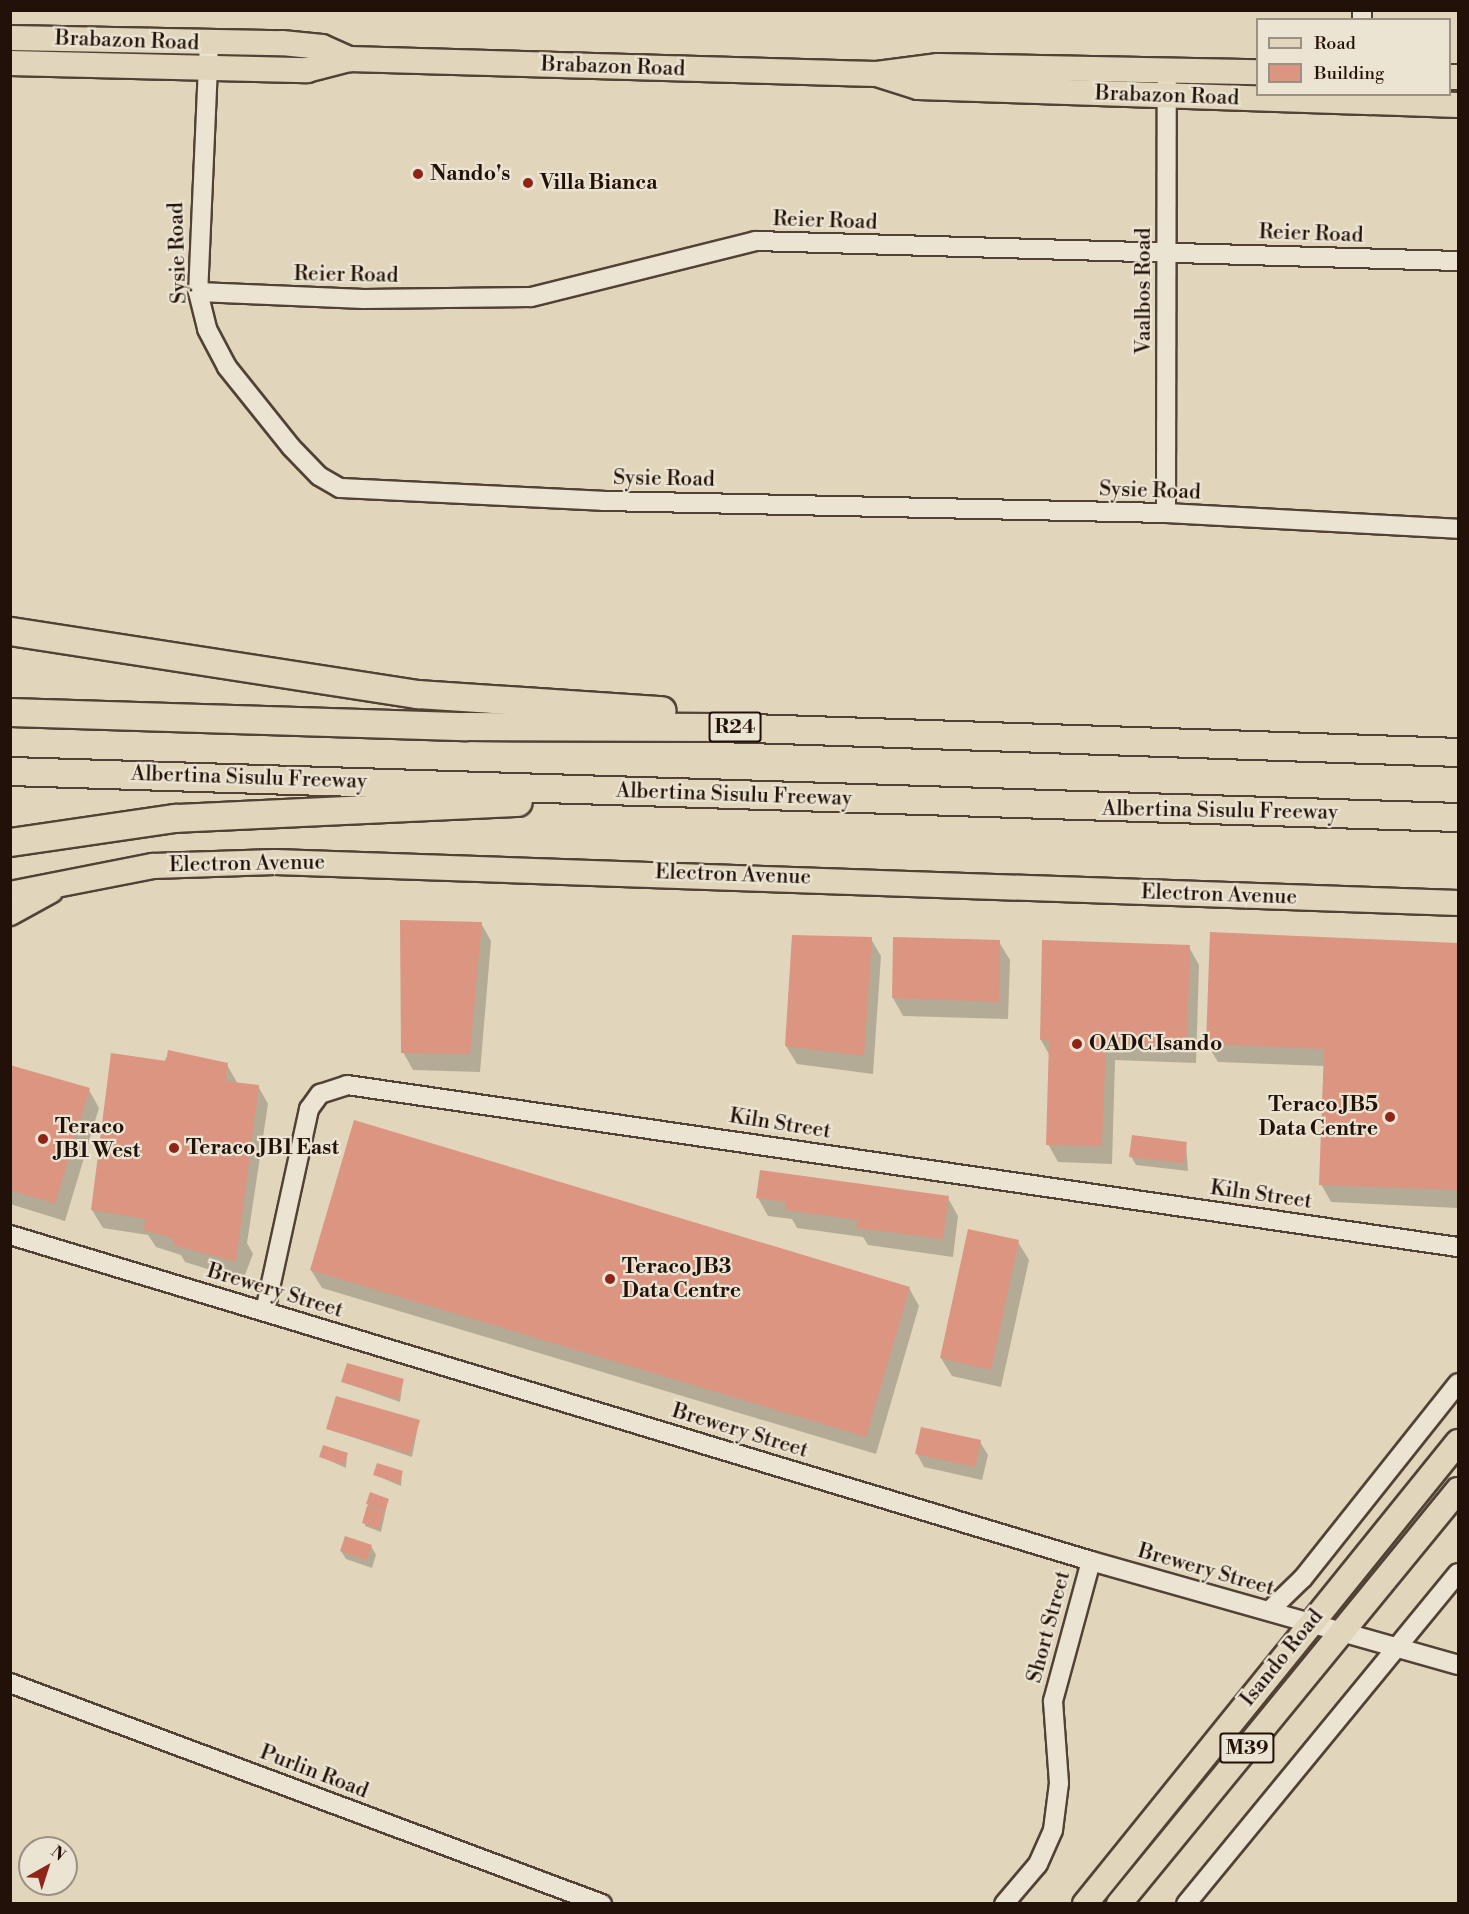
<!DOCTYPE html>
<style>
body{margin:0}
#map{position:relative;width:1469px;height:1914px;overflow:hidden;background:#e1d6bc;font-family:"Libre Bodoni",serif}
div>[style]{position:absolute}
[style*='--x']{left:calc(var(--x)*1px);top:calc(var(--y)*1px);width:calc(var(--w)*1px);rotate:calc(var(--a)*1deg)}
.shadow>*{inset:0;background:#0003}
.building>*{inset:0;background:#db9581}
.roads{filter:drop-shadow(2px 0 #524235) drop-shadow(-2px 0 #524235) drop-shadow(0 2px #524235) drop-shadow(0 -2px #524235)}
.minor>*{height:18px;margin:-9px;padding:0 9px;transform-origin:9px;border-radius:9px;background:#ece4d3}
.major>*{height:24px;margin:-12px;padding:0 12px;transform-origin:12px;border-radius:12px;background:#e1d6bc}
.highway>*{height:27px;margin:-13.5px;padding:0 13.5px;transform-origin:13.5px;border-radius:13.5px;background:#e1d6bc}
.dots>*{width:16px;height:16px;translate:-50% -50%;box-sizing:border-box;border:3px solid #ece4d3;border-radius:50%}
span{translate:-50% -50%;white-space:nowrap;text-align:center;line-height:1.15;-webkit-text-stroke:4.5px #ece4d3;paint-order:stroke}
.shield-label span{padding:2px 4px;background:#ece4d3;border:2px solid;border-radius:4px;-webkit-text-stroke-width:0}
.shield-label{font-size:20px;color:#221108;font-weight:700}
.street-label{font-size:21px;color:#221108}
.poi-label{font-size:21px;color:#221108;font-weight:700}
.left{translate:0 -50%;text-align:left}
.right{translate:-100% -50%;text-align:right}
.frame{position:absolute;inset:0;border:12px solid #221108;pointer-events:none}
.legend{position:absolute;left:1256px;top:18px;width:195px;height:78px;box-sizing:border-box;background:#ece4d3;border:2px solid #9b9082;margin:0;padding:8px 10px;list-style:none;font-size:18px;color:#221108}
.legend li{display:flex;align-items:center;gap:12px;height:30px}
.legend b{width:30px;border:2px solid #9b9082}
.north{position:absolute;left:18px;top:1836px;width:60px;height:60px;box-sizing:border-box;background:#ece4d3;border:2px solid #9b9082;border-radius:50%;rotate:39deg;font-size:16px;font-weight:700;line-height:24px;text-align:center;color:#221108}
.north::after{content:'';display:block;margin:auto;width:21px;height:27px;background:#8f2418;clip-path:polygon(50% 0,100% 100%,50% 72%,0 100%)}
</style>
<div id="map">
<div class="shadow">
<div style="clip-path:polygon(481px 923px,491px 941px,480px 1072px,413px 1070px,403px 1052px)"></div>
<div style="clip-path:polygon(1211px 934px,1458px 944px,1458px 1208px,1331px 1202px,1321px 1184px,1325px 1066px,1218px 1062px,1207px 1044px)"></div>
<div style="clip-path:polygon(871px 939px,881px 956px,873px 1074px,797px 1064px,786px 1046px)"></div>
<div style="clip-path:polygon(999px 942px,1010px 960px,1008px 1019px,903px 1016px,893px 998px)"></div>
<div style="clip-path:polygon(1189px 947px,1199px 965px,1196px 1063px,1115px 1060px,1112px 1164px,1058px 1162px,1048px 1144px,1050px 1056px,1041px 1040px)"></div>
<div style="clip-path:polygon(169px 1052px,227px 1065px,238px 1084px,258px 1086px,268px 1104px,247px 1243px,253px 1254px,243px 1280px,185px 1262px,181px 1255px,156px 1247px,148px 1235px,103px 1228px,92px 1210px)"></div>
<div style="clip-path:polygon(10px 1066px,89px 1090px,99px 1108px,65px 1221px,10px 1204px)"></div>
<div style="clip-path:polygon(1186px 1144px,1188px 1171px,1136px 1165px,1131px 1156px)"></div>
<div style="clip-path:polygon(758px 1198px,948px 1198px,958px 1216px,953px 1257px,868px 1245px,863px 1237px,797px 1228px,792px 1219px,768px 1216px)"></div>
<div style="clip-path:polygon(1018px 1242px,1029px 1260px,1001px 1387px,952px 1376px,941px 1358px)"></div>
<div style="clip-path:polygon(311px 1270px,909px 1288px,919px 1306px,876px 1454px,322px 1288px)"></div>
<div style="clip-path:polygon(403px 1381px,400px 1402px,343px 1382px)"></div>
<div style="clip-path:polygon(419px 1421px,412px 1457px,328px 1429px)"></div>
<div style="clip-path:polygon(980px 1442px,988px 1455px,982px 1480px,924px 1467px,917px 1454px)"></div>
<div style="clip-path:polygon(347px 1454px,346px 1468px,321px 1457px)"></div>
<div style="clip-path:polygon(402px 1472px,401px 1486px,375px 1475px)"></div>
<div style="clip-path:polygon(388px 1500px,381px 1532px,365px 1526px,368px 1504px)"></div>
<div style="clip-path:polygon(371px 1546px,376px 1555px,372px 1568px,346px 1559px,341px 1551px)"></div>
</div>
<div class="building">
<div style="clip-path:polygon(400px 920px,482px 922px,470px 1054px,401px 1053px)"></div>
<div style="clip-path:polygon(1210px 932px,1458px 943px,1458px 1190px,1319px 1185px,1324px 1049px,1206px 1044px)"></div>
<div style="clip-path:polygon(792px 935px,872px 937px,864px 1056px,785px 1046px)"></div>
<div style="clip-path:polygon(893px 937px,1000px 940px,999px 1002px,892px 998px)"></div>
<div style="clip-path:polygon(1042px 940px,1190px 945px,1187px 1046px,1106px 1043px,1102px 1146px,1046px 1145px,1049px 1041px,1040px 1040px)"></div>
<div style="clip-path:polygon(168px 1050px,228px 1063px,226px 1081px,259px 1085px,236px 1262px,173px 1245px,174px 1239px,144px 1230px,145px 1219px,91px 1210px,111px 1053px,166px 1061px)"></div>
<div style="clip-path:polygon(10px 1065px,90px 1088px,55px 1204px,10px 1190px)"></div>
<div style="clip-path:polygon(354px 1120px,910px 1287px,866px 1437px,310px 1270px)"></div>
<div style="clip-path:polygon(1132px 1135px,1187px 1142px,1184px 1163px,1129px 1157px)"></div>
<div style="clip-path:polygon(760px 1170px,949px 1196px,943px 1239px,856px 1228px,858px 1220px,785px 1210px,786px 1202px,756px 1198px)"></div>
<div style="clip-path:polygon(968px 1229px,1019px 1240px,991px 1370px,940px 1358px)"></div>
<div style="clip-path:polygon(347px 1363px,404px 1379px,398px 1399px,341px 1382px)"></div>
<div style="clip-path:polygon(336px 1396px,420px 1420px,410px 1454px,326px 1429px)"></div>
<div style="clip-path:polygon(921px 1427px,981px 1440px,975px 1467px,915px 1454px)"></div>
<div style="clip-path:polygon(323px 1445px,348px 1453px,344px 1465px,319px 1457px)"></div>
<div style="clip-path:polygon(377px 1463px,403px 1471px,399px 1483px,373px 1475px)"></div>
<div style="clip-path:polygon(370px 1492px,389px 1499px,385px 1511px,366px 1504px)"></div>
<div style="clip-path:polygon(367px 1506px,384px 1512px,379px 1529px,362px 1523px)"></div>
<div style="clip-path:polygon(345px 1536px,372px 1545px,367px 1560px,340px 1551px)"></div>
</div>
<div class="roads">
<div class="minor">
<div style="--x:1362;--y:20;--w:10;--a:-90"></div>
<div style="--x:209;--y:43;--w:249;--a:92.5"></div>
<div style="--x:198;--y:292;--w:38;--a:76"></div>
<div style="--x:207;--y:329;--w:43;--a:62.2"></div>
<div style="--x:227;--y:367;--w:102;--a:51.3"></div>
<div style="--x:291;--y:447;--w:40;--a:46"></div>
<div style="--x:319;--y:476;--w:24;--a:30"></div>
<div style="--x:340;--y:488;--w:263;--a:2.8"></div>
<div style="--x:603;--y:501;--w:563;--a:1.22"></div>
<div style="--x:1166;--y:513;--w:292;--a:3.1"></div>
<div style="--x:198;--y:292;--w:166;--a:2.4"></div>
<div style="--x:364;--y:299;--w:167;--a:-0.7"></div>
<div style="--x:531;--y:297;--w:231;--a:-14"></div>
<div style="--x:755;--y:241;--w:703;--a:1.63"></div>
<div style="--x:1166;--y:513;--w:430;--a:-89.9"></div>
<div style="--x:10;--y:1235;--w:1129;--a:16.78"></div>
<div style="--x:1091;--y:1561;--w:381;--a:15.8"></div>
<div style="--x:265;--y:1311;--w:207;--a:-77.7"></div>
<div style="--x:309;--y:1109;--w:19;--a:-54"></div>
<div style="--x:320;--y:1094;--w:28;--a:-18"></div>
<div style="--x:347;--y:1085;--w:1123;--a:8.3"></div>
<div style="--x:1269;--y:1611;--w:47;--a:-44.1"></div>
<div style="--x:1303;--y:1578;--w:249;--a:-51.5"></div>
<div style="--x:10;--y:1683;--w:632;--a:20.47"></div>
<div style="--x:1004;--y:1904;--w:52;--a:-49.6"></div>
<div style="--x:1038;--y:1864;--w:37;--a:-66"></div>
<div style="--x:1053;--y:1830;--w:47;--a:-82.7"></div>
<div style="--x:1059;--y:1783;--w:82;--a:-94.2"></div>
<div style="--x:1053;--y:1701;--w:145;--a:-74.8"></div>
<div style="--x:1186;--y:1904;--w:428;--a:-50.6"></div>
</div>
<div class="major">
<div style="--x:10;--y:38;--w:272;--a:1.1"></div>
<div style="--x:282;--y:43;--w:40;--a:5.7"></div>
<div style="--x:322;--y:47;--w:30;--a:24"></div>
<div style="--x:10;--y:63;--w:297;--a:1.4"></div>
<div style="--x:307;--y:70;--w:43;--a:-14.7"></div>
<div style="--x:349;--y:59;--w:528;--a:1.63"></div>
<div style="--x:877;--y:74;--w:62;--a:-7.5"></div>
<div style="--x:938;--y:66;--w:320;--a:1.1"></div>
<div style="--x:877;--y:74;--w:43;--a:17.6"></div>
<div style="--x:918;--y:87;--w:540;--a:1.91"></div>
<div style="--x:1450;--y:77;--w:8;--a:0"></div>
<div style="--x:10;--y:894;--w:146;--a:-11.1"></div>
<div style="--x:153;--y:866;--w:122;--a:-1.9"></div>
<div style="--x:275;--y:862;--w:1184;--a:1.98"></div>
<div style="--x:10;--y:913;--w:46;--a:-28.8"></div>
<div style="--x:1085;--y:1904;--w:594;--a:-51.08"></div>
<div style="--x:1119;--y:1904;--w:535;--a:-50.69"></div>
</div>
<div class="highway">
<div style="--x:10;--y:631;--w:412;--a:8.8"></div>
<div style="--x:417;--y:694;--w:245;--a:3.8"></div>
<div style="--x:10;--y:712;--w:455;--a:1.8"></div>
<div style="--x:465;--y:726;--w:256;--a:0.2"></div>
<div style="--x:721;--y:727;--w:737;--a:1.94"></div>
<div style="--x:10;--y:771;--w:1449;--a:1.82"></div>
<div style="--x:10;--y:842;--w:167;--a:-8.3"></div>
<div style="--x:175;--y:818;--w:343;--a:-2.7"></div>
</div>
</div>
<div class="dots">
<div style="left:418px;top:174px;background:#8f2418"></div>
<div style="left:528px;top:183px;background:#8f2418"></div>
<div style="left:1077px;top:1044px;background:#8f2418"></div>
<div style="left:1390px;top:1117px;background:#8f2418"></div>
<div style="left:43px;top:1139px;background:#8f2418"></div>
<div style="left:174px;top:1148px;background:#8f2418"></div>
<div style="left:610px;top:1279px;background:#8f2418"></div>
</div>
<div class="shield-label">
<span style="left:735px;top:727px">R24</span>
<span style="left:1247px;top:1748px">M39</span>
</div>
<div class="street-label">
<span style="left:127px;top:41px;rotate:2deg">Brabazon Road</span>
<span style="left:613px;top:67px;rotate:2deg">Brabazon Road</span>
<span style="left:1167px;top:96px;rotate:2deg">Brabazon Road</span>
<span style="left:825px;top:221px;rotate:2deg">Reier Road</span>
<span style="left:1311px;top:234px;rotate:2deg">Reier Road</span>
<span style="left:178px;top:253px;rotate:-92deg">Sysie Road</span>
<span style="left:346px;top:275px;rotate:1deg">Reier Road</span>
<span style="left:1144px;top:291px;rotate:-90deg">Vaalbos Road</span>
<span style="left:664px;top:479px;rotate:1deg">Sysie Road</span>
<span style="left:1150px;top:491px;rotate:2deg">Sysie Road</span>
<span style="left:249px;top:778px;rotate:2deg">Albertina Sisulu Freeway</span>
<span style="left:734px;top:795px;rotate:2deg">Albertina Sisulu Freeway</span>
<span style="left:1220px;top:811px;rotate:1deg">Albertina Sisulu Freeway</span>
<span style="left:247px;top:864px;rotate:-1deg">Electron Avenue</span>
<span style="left:733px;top:875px;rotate:2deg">Electron Avenue</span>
<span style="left:1219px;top:895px;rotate:2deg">Electron Avenue</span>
<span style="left:780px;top:1124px;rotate:9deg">Kiln Street</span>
<span style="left:1261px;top:1195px;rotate:8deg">Kiln Street</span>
<span style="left:275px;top:1291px;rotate:17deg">Brewery Street</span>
<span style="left:740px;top:1431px;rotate:17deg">Brewery Street</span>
<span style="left:1206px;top:1570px;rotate:16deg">Brewery Street</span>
<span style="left:1049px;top:1627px;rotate:-75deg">Short Street</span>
<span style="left:1282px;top:1658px;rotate:-51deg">Isando Road</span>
<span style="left:314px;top:1772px;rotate:21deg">Purlin Road</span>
</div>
<div class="poi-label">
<span class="left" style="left:430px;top:174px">Nando's</span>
<span class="left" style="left:540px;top:183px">Villa Bianca</span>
<span class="left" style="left:1089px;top:1044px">OADC Isando</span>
<span class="right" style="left:1378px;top:1117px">Teraco JB5<br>Data Centre</span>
<span class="left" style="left:55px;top:1139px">Teraco<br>JB1 West</span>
<span class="left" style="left:186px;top:1148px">Teraco JB1 East</span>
<span class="left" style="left:622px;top:1279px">Teraco JB3<br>Data Centre</span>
</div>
<div class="frame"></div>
<ul class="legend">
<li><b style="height:8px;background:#e1d6bc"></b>Road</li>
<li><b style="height:16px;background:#db9581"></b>Building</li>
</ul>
<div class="north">N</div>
</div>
